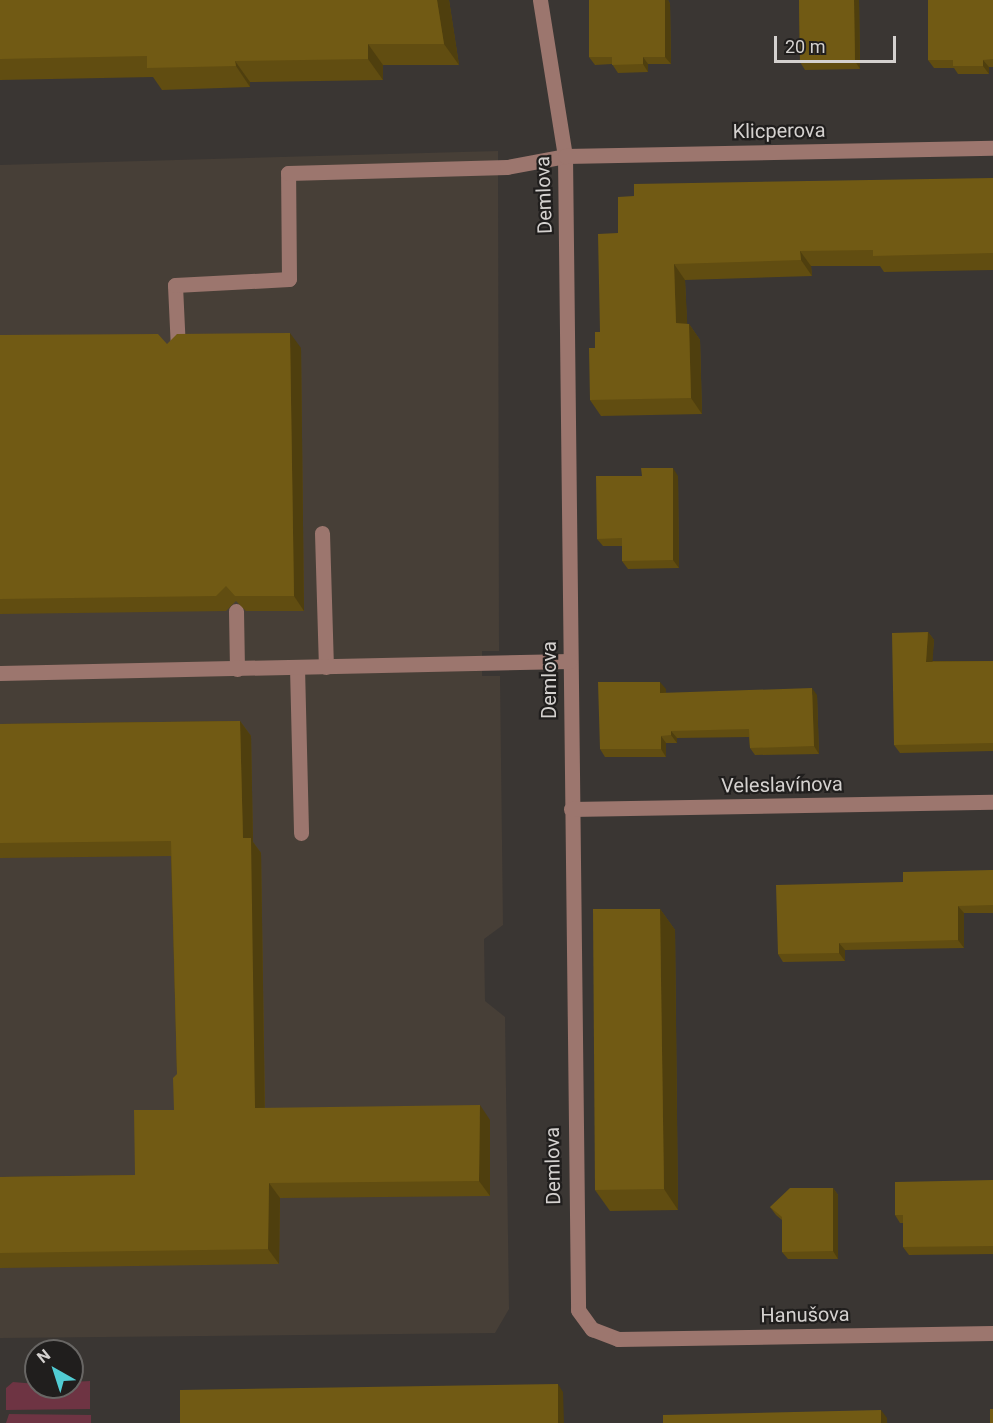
<!DOCTYPE html>
<meta charset="utf-8">
<style>
body{margin:0}
#map{position:relative;width:993px;height:1423px;overflow:hidden;background:#3a3633;font-family:Roboto,sans-serif}
div>[style]{position:absolute}
[style*='--x']{left:calc(var(--x)*1px);top:calc(var(--y)*1px);width:calc(var(--w)*1px);rotate:calc(var(--a)*1deg)}
.built>*{inset:0;background:#473f37}
.green>*{inset:0;background:#6e3443}
.minor>*{height:15px;margin:-7.5px;padding:0 7.5px;transform-origin:7.5px;border-radius:7.5px;background:#9c766e}
.wall>*{inset:0;background:#614d11}
.shaded-wall>*{inset:0;background:#4f3f0e}
.building>*{inset:0;background:#715a14}
span{translate:-50% -50%;white-space:nowrap;text-align:center;line-height:1.15;-webkit-text-stroke:4.5px #201e1d;paint-order:stroke}
.street-label{font-size:20px;color:#d4d1cf}
.north{position:absolute;left:24px;top:1339px;width:60px;height:60px;box-sizing:border-box;background:#201e1d;border:2px solid #686664;border-radius:50%;rotate:321deg;font-size:16px;font-weight:700;line-height:24px;text-align:center;color:#d4d1cf}
.north::after{content:'';display:block;margin:auto;width:21px;height:27px;background:#51ccd3;clip-path:polygon(50% 0,100% 100%,50% 72%,0 100%)}
.scale{position:absolute;left:774px;top:36px;width:122px;height:27px;box-sizing:border-box;border:3px solid #d4d1cf;border-top:0;padding-left:8px;font-size:18px;line-height:21px;white-space:nowrap;color:#d4d1cf;-webkit-text-stroke:4px #201e1d;paint-order:stroke}
</style>
<div id="map">
<div class="built">
<div style="clip-path:polygon(498px 151px,499px 651px,482px 651px,482px 676px,500px 676px,503px 925px,484px 939px,485px 1001px,505px 1017px,509px 1309px,495px 1333px,0 1338px,0 165px)"></div>
</div>
<div class="green">
<div style="clip-path:polygon(90px 1381px,90px 1409px,6px 1410px,6px 1388px,13px 1382px,72px 1387px,72px 1382px)"></div>
<div style="clip-path:polygon(9px 1414px,91px 1415px,91px 1423px,6px 1423px)"></div>
</div>
<div class="minor">
<div style="--x:540;--y:0;--w:158;--a:80.9"></div>
<div style="--x:565;--y:156;--w:1154;--a:89.35"></div>
<div style="--x:578;--y:1310;--w:24;--a:54"></div>
<div style="--x:592;--y:1329;--w:28;--a:21"></div>
<div style="--x:618;--y:1339;--w:375;--a:-0.9"></div>
<div style="--x:178;--y:349;--w:64;--a:-92.7"></div>
<div style="--x:175;--y:285;--w:114;--a:-3"></div>
<div style="--x:289;--y:279;--w:106;--a:-90.5"></div>
<div style="--x:288;--y:173;--w:219;--a:-1.6"></div>
<div style="--x:507;--y:167;--w:59;--a:-10.7"></div>
<div style="--x:565;--y:156;--w:428;--a:-1.1"></div>
<div style="--x:322;--y:533;--w:134;--a:88.3"></div>
<div style="--x:236;--y:611;--w:58;--a:89"></div>
<div style="--x:297;--y:667;--w:166;--a:88.6"></div>
<div style="--x:0;--y:673;--w:570;--a:-1.21"></div>
<div style="--x:571;--y:809;--w:422;--a:-1"></div>
</div>
<div class="wall">
<div style="clip-path:polygon(0 0,449px 0,459px 65px,383px 65px,383px 80px,250px 82px,250px 87px,162px 90px,153px 77px,0 80px)"></div>
<div style="clip-path:polygon(589px 0,668px 0,670px 4px,671px 64px,648px 64px,648px 72px,618px 73px,612px 64px,595px 65px,589px 57px)"></div>
<div style="clip-path:polygon(799px 0,859px 0,860px 69px,805px 70px,800px 62px)"></div>
<div style="clip-path:polygon(993px 0,993px 67px,989px 67px,989px 74px,958px 74px,954px 68px,934px 68px,928px 60px)"></div>
<div style="clip-path:polygon(993px 178px,993px 270px,884px 272px,880px 266px,811px 266px,812px 276px,685px 280px,687px 324px,689px 324px,700px 340px,702px 414px,601px 416px,590px 400px,595px 348px,600px 332px,618px 233px)"></div>
<div style="clip-path:polygon(0 335px,167px 344px,301px 348px,304px 611px,246px 611px,236px 601px,226px 611px,0 614px)"></div>
<div style="clip-path:polygon(678px 476px,679px 568px,628px 569px,622px 561px,622px 546px,603px 546px,597px 539px)"></div>
<div style="clip-path:polygon(928px 632px,934px 640px,932px 661px,993px 661px,993px 751px,900px 753px,894px 745px)"></div>
<div style="clip-path:polygon(666px 689px,666px 693px,817px 695px,819px 754px,755px 755px,750px 748px,749px 737px,677px 738px,677px 743px,666px 743px,666px 757px,605px 757px,600px 749px)"></div>
<div style="clip-path:polygon(240px 721px,251px 736px,253px 842px,261px 853px,265px 1108px,490px 1120px,490px 1196px,280px 1198px,279px 1264px,0 1268px,0 1177px,135px 1175px,174px 1110px,177px 1074px,171px 856px,0 858px,0 724px)"></div>
<div style="clip-path:polygon(993px 870px,993px 913px,964px 913px,964px 948px,845px 950px,845px 961px,783px 962px,778px 954px,903px 882px)"></div>
<div style="clip-path:polygon(660px 909px,675px 930px,678px 1210px,610px 1211px,595px 1190px)"></div>
<div style="clip-path:polygon(993px 1180px,993px 1254px,909px 1255px,903px 1247px,903px 1223px,900px 1223px,895px 1215px)"></div>
<div style="clip-path:polygon(833px 1188px,838px 1195px,838px 1259px,788px 1259px,782px 1252px,782px 1220px,776px 1215px,770px 1207px)"></div>
</div>
<div class="shaded-wall">
<div style="clip-path:polygon(437px 0,449px 0,459px 65px,444px 44px)"></div>
<div style="clip-path:polygon(665px 0,668px 0,670px 4px,671px 64px,665px 57px)"></div>
<div style="clip-path:polygon(854px 0,859px 0,860px 69px,855px 61px)"></div>
<div style="clip-path:polygon(368px 44px,383px 65px,383px 80px,368px 59px)"></div>
<div style="clip-path:polygon(643px 57px,648px 64px,648px 72px,643px 64px)"></div>
<div style="clip-path:polygon(983px 60px,989px 67px,989px 74px,983px 66px)"></div>
<div style="clip-path:polygon(235px 61px,250px 82px,250px 87px,236px 66px)"></div>
<div style="clip-path:polygon(800px 251px,811px 266px,812px 276px,801px 260px)"></div>
<div style="clip-path:polygon(674px 264px,685px 280px,688px 339px,676px 323px)"></div>
<div style="clip-path:polygon(689px 324px,700px 340px,702px 414px,691px 398px)"></div>
<div style="clip-path:polygon(290px 333px,301px 348px,304px 611px,294px 596px)"></div>
<div style="clip-path:polygon(673px 468px,678px 476px,679px 568px,673px 560px)"></div>
<div style="clip-path:polygon(928px 632px,934px 640px,932px 669px,926px 662px)"></div>
<div style="clip-path:polygon(660px 682px,666px 689px,666px 701px,660px 693px)"></div>
<div style="clip-path:polygon(812px 688px,817px 695px,819px 754px,814px 746px)"></div>
<div style="clip-path:polygon(240px 721px,251px 736px,253px 842px,261px 853px,265px 1123px,255px 1108px,243px 838px)"></div>
<div style="clip-path:polygon(671px 731px,677px 738px,677px 743px,671px 735px)"></div>
<div style="clip-path:polygon(661px 736px,666px 743px,666px 757px,661px 749px)"></div>
<div style="clip-path:polygon(958px 906px,964px 913px,964px 948px,958px 940px)"></div>
<div style="clip-path:polygon(660px 909px,675px 930px,678px 1210px,664px 1189px)"></div>
<div style="clip-path:polygon(839px 943px,845px 950px,845px 961px,839px 953px)"></div>
<div style="clip-path:polygon(480px 1105px,490px 1120px,490px 1196px,479px 1181px)"></div>
<div style="clip-path:polygon(269px 1183px,280px 1198px,279px 1264px,268px 1249px)"></div>
<div style="clip-path:polygon(833px 1188px,838px 1195px,838px 1259px,833px 1251px)"></div>
<div style="clip-path:polygon(558px 1384px,563px 1392px,564px 1423px,558px 1423px)"></div>
<div style="clip-path:polygon(881px 1410px,887px 1418px,887px 1423px,881px 1423px)"></div>
</div>
<div class="building">
<div style="clip-path:polygon(0 0,437px 0,444px 44px,368px 44px,368px 59px,235px 61px,236px 66px,147px 68px,147px 56px,0 59px)"></div>
<div style="clip-path:polygon(589px 0,665px 0,665px 57px,643px 57px,643px 64px,612px 65px,612px 57px,589px 57px)"></div>
<div style="clip-path:polygon(799px 0,854px 0,855px 61px,800px 62px)"></div>
<div style="clip-path:polygon(928px 0,993px 0,993px 59px,983px 60px,983px 66px,953px 66px,953px 60px,928px 60px)"></div>
<div style="clip-path:polygon(993px 178px,993px 253px,873px 256px,873px 250px,800px 251px,801px 260px,674px 264px,676px 323px,689px 324px,691px 398px,590px 400px,589px 348px,595px 348px,595px 332px,600px 332px,598px 234px,618px 233px,618px 197px,634px 196px,634px 184px)"></div>
<div style="clip-path:polygon(290px 333px,294px 596px,235px 596px,226px 586px,216px 596px,0 599px,0 335px,158px 334px,167px 344px,177px 334px)"></div>
<div style="clip-path:polygon(641px 468px,673px 468px,673px 560px,622px 561px,622px 538px,597px 539px,596px 476px,642px 476px)"></div>
<div style="clip-path:polygon(928px 632px,926px 662px,993px 661px,993px 743px,894px 745px,892px 633px)"></div>
<div style="clip-path:polygon(598px 682px,660px 682px,660px 693px,812px 688px,814px 746px,750px 748px,749px 729px,671px 731px,671px 735px,661px 736px,661px 749px,600px 749px)"></div>
<div style="clip-path:polygon(240px 721px,243px 838px,251px 838px,255px 1108px,480px 1105px,479px 1181px,269px 1183px,268px 1249px,0 1253px,0 1177px,135px 1175px,134px 1110px,174px 1110px,173px 1078px,177px 1074px,171px 841px,0 843px,0 724px)"></div>
<div style="clip-path:polygon(993px 870px,993px 905px,958px 906px,958px 940px,839px 943px,839px 953px,778px 954px,776px 885px,903px 882px,903px 872px)"></div>
<div style="clip-path:polygon(593px 909px,660px 909px,664px 1189px,595px 1190px)"></div>
<div style="clip-path:polygon(993px 1180px,993px 1246px,903px 1247px,903px 1215px,895px 1215px,895px 1182px)"></div>
<div style="clip-path:polygon(790px 1188px,833px 1188px,833px 1251px,782px 1252px,782px 1217px,770px 1207px)"></div>
<div style="clip-path:polygon(558px 1384px,558px 1423px,180px 1423px,180px 1390px)"></div>
<div style="clip-path:polygon(990px 1409px,993px 1409px,993px 1423px,990px 1423px)"></div>
<div style="clip-path:polygon(881px 1410px,881px 1423px,663px 1423px,663px 1415px)"></div>
</div>
<div class="street-label">
<span style="left:779px;top:131px;rotate:-1deg">Klicperova</span>
<span style="left:544px;top:195px;rotate:-92deg">Demlova</span>
<span style="left:549px;top:680px;rotate:-90deg">Demlova</span>
<span style="left:782px;top:785px;rotate:-1deg">Veleslavínova</span>
<span style="left:553px;top:1166px;rotate:-91deg">Demlova</span>
<span style="left:805px;top:1315px;rotate:-1deg">Hanušova</span>
</div>
<div class="north">N</div>
<div class="scale">20 m</div>
</div>
